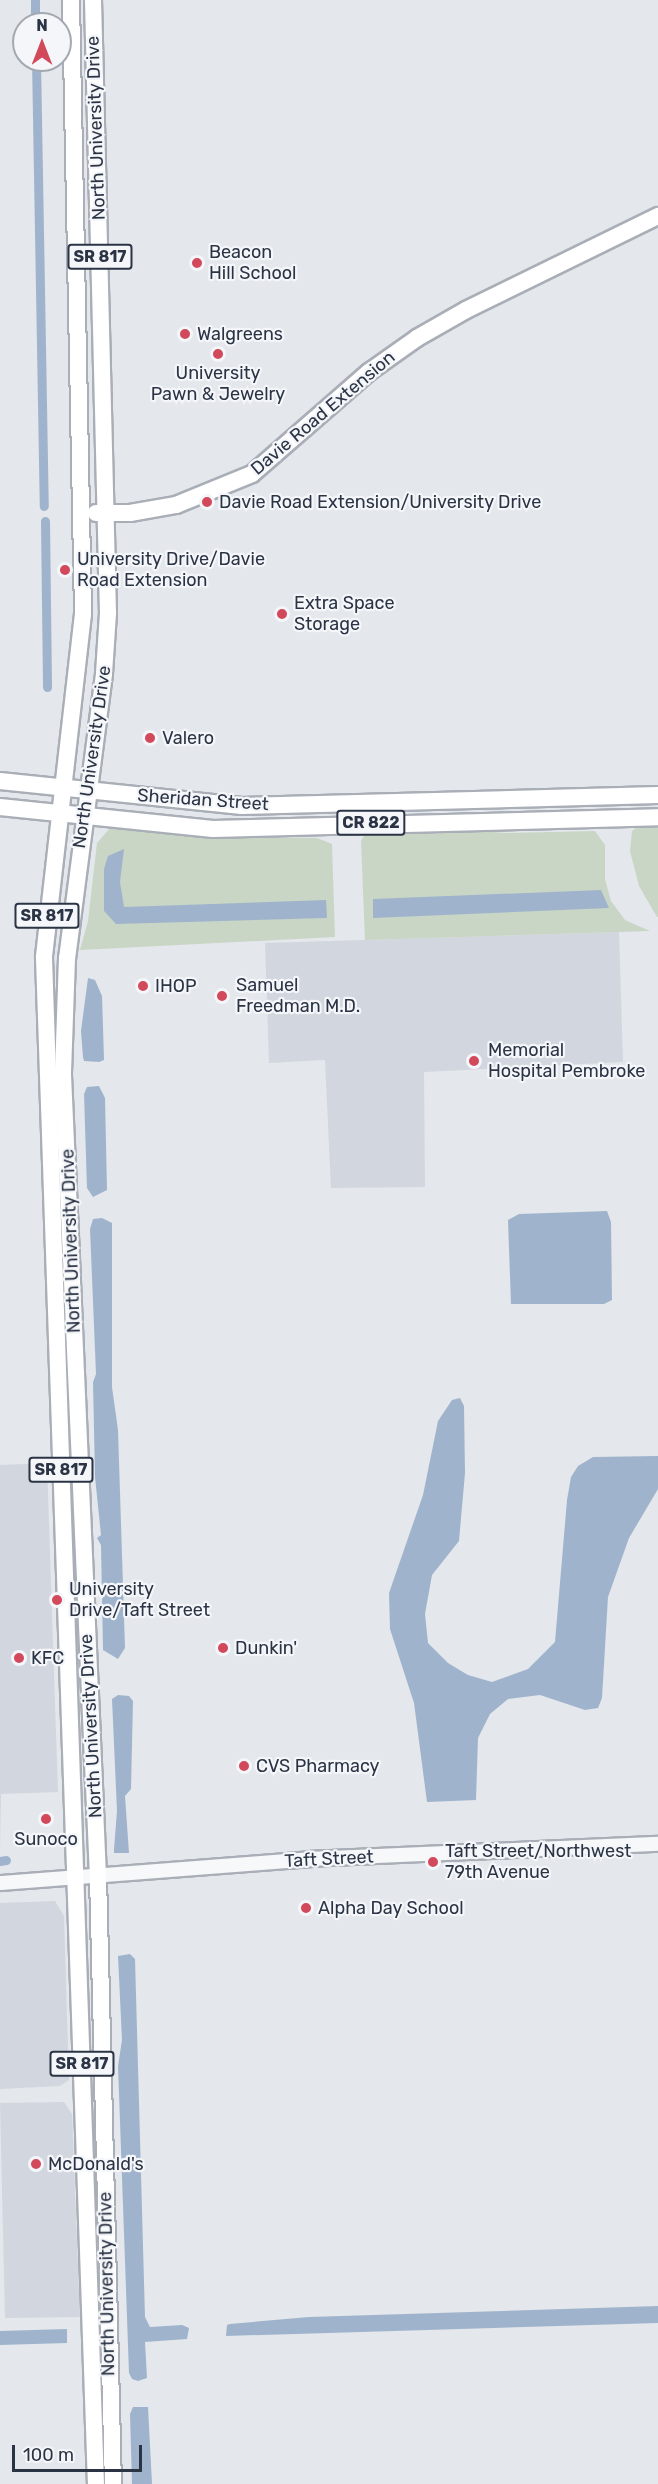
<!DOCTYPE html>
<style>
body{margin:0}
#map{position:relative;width:658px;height:2484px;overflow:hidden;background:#e4e7ec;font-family:Rubik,sans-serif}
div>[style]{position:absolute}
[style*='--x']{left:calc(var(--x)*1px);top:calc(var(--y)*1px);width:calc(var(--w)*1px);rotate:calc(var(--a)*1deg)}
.built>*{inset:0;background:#d2d6de}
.green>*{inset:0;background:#c9d6c5}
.water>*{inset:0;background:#9fb4cc}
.canal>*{height:9px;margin:-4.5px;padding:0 4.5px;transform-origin:4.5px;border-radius:4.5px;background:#9fb4cc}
.roads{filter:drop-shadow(2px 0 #a9aeb7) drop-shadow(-2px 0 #a9aeb7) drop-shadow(0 2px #a9aeb7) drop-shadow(0 -2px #a9aeb7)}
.minor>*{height:14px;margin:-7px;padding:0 7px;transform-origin:7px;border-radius:7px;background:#f7f8fa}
.major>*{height:16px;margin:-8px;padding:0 8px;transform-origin:8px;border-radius:8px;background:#fff}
.dots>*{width:16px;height:16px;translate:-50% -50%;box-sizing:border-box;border:3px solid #f4f6f9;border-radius:50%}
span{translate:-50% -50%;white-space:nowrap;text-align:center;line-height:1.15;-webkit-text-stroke:4.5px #f4f6f9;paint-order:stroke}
.shield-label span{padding:2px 4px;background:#f4f6f9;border:2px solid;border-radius:4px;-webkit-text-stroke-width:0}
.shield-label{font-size:16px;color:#2b3445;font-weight:700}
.street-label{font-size:18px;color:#2b3445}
.poi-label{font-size:18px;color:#2b3445}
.left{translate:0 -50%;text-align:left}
.north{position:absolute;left:12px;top:12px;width:60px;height:60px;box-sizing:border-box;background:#f4f6f9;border:2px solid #a4a8b1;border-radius:50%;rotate:0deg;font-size:16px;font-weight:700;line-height:24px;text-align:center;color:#2b3445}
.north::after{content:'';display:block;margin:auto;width:21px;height:27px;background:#d1495b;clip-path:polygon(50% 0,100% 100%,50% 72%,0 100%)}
.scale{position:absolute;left:12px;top:2445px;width:130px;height:27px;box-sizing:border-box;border:3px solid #2b3445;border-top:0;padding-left:8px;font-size:18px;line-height:21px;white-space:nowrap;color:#2b3445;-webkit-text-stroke:4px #f4f6f9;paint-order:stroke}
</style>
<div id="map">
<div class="built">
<div style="clip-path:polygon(619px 932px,623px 1062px,424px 1072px,425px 1187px,331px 1188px,325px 1060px,269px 1063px,265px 943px)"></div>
<div style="clip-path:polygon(47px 1463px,58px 1792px,1px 1794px,0 1850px,0 1465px)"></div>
<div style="clip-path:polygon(55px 1901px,64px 1916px,69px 2080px,60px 2086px,0 2089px,0 1903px)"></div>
<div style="clip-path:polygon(64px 2102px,72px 2114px,80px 2317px,5px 2318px,0 2103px)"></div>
</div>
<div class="green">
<div style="clip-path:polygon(658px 824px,658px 917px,657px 917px,639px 886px,630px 851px,632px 831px,639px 825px)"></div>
<div style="clip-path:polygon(110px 828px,177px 835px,317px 838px,332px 844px,335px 937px,80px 950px,88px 921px,97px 843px)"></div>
<div style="clip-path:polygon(450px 829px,506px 833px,595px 831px,605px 845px,605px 879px,611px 901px,625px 920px,650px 931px,365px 940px,361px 841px,366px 832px,438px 834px)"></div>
</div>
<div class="water">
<div style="clip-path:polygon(124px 849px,120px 882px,124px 907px,326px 900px,327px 918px,116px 924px,104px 911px,104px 869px,108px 856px)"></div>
<div style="clip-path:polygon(601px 890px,609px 908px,373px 918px,373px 899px)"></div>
<div style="clip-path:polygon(88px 978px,95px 980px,102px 996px,104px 1060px,99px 1062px,84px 1061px,83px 1057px,81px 1031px)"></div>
<div style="clip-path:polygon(99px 1086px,105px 1098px,107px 1190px,93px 1197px,87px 1188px,84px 1094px,87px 1087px)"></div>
<div style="clip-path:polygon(607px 1211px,611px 1222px,612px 1300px,604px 1304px,511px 1304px,508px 1220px,519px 1214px)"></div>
<div style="clip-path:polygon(102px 1218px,112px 1223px,112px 1387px,118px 1430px,125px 1648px,118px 1659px,103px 1650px,101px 1545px,97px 1538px,101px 1535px,95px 1477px,93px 1382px,96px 1374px,90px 1229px,93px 1219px)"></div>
<div style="clip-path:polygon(460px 1398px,464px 1406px,465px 1473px,459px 1541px,432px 1575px,425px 1614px,428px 1643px,448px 1663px,468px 1675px,492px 1682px,528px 1669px,555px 1642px,567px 1500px,571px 1477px,578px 1466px,593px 1457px,658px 1456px,658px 1489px,629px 1538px,608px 1597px,602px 1698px,598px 1708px,585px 1710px,540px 1695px,508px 1699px,490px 1714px,478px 1738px,476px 1800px,427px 1802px,414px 1703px,390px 1629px,389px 1593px,423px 1495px,438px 1421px,452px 1400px)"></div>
<div style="clip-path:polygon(118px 1695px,129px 1696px,133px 1701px,131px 1789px,125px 1796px,129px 1853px,114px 1853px,114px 1849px,117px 1811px,112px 1699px)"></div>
<div style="clip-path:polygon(130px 1954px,135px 1959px,145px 2317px,150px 2327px,182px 2325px,189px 2328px,187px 2339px,145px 2342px,147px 2378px,138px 2381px,132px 2379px,129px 2373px,118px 2066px,122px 2040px,118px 1956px)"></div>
<div style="clip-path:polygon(658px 2306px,658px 2323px,226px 2336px,227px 2325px,230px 2324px,309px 2317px)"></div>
<div style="clip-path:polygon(67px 2329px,67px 2343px,0 2345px,0 2331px)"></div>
<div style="clip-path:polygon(148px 2407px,152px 2484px,132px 2484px,130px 2414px,133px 2407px)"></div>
</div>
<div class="canal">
<div style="--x:35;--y:0;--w:24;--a:90"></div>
<div style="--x:36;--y:60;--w:446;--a:89"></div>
<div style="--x:45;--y:521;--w:166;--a:89.3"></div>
<div style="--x:0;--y:1861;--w:6;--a:-9"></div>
</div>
<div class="roads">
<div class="minor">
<div style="--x:0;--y:1883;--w:310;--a:-4.4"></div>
<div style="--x:309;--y:1859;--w:349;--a:-2.5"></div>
</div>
<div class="major">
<div style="--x:71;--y:0;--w:614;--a:88.88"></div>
<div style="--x:83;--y:614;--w:346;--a:96.5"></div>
<div style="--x:44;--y:958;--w:1527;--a:88.05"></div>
<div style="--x:93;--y:0;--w:613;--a:88.6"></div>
<div style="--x:108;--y:613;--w:61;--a:93.8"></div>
<div style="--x:104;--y:674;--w:286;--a:97.4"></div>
<div style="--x:67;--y:958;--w:117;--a:92"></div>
<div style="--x:63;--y:1075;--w:802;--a:87.5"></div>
<div style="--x:98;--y:1876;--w:608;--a:88.59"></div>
<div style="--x:96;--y:513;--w:34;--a:0"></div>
<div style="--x:130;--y:513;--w:47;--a:-9.9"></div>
<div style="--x:176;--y:505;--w:82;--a:-22.2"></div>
<div style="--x:252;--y:474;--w:155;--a:-41.1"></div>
<div style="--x:369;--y:372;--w:59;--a:-35.3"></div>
<div style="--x:417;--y:338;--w:56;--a:-29.7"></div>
<div style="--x:466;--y:310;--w:214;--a:-26.1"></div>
<div style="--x:0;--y:781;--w:243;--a:5.9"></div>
<div style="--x:242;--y:806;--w:416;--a:-1.5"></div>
<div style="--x:0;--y:807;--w:214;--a:5.9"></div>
<div style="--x:213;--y:829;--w:445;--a:-1.5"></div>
</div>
</div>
<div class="dots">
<div style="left:197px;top:263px;background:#d1495b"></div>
<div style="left:185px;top:334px;background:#d1495b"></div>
<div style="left:218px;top:354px;background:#d1495b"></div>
<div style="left:207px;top:502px;background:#d1495b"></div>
<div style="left:65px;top:570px;background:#d1495b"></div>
<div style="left:282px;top:614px;background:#d1495b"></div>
<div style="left:150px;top:738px;background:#d1495b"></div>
<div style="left:143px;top:986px;background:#d1495b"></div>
<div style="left:222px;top:996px;background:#d1495b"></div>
<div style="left:474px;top:1061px;background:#d1495b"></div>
<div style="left:57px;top:1600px;background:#d1495b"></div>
<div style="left:223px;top:1648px;background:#d1495b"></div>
<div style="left:19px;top:1658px;background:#d1495b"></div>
<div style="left:244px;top:1766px;background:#d1495b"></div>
<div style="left:46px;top:1819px;background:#d1495b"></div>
<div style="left:433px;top:1862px;background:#d1495b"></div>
<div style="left:306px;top:1908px;background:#d1495b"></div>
<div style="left:36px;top:2164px;background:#d1495b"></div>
</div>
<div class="shield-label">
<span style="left:100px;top:257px">SR 817</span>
<span style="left:371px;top:823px">CR 822</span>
<span style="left:47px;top:916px">SR 817</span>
<span style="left:61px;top:1470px">SR 817</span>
<span style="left:82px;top:2064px">SR 817</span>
</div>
<div class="street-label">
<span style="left:96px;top:128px;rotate:-92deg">North University Drive</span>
<span style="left:323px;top:413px;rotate:-40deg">Davie Road Extension</span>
<span style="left:92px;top:757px;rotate:-82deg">North University Drive</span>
<span style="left:203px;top:800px;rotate:4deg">Sheridan Street</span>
<span style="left:71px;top:1241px;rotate:-92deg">North University Drive</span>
<span style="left:91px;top:1726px;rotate:-93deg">North University Drive</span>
<span style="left:329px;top:1859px;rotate:-3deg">Taft Street</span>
<span style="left:107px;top:2284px;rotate:-91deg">North University Drive</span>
</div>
<div class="poi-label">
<span class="left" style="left:209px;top:263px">Beacon<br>Hill School</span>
<span class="left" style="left:197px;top:334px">Walgreens</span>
<span style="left:218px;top:384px">University<br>Pawn &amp; Jewelry</span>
<span class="left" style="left:219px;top:502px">Davie Road Extension/University Drive</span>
<span class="left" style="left:77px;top:570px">University Drive/Davie<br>Road Extension</span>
<span class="left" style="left:294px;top:614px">Extra Space<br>Storage</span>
<span class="left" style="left:162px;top:738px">Valero</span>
<span class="left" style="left:155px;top:986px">IHOP</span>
<span class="left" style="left:236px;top:996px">Samuel<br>Freedman M.D.</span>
<span class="left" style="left:488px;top:1061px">Memorial<br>Hospital Pembroke</span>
<span class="left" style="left:69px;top:1600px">University<br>Drive/Taft Street</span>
<span class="left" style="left:235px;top:1648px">Dunkin'</span>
<span class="left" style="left:31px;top:1658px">KFC</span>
<span class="left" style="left:256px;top:1766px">CVS Pharmacy</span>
<span style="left:46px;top:1839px">Sunoco</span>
<span class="left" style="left:445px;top:1862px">Taft Street/Northwest<br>79th Avenue</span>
<span class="left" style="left:318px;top:1908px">Alpha Day School</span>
<span class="left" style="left:48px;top:2164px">McDonald's</span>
</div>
<div class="north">N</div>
<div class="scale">100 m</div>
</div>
